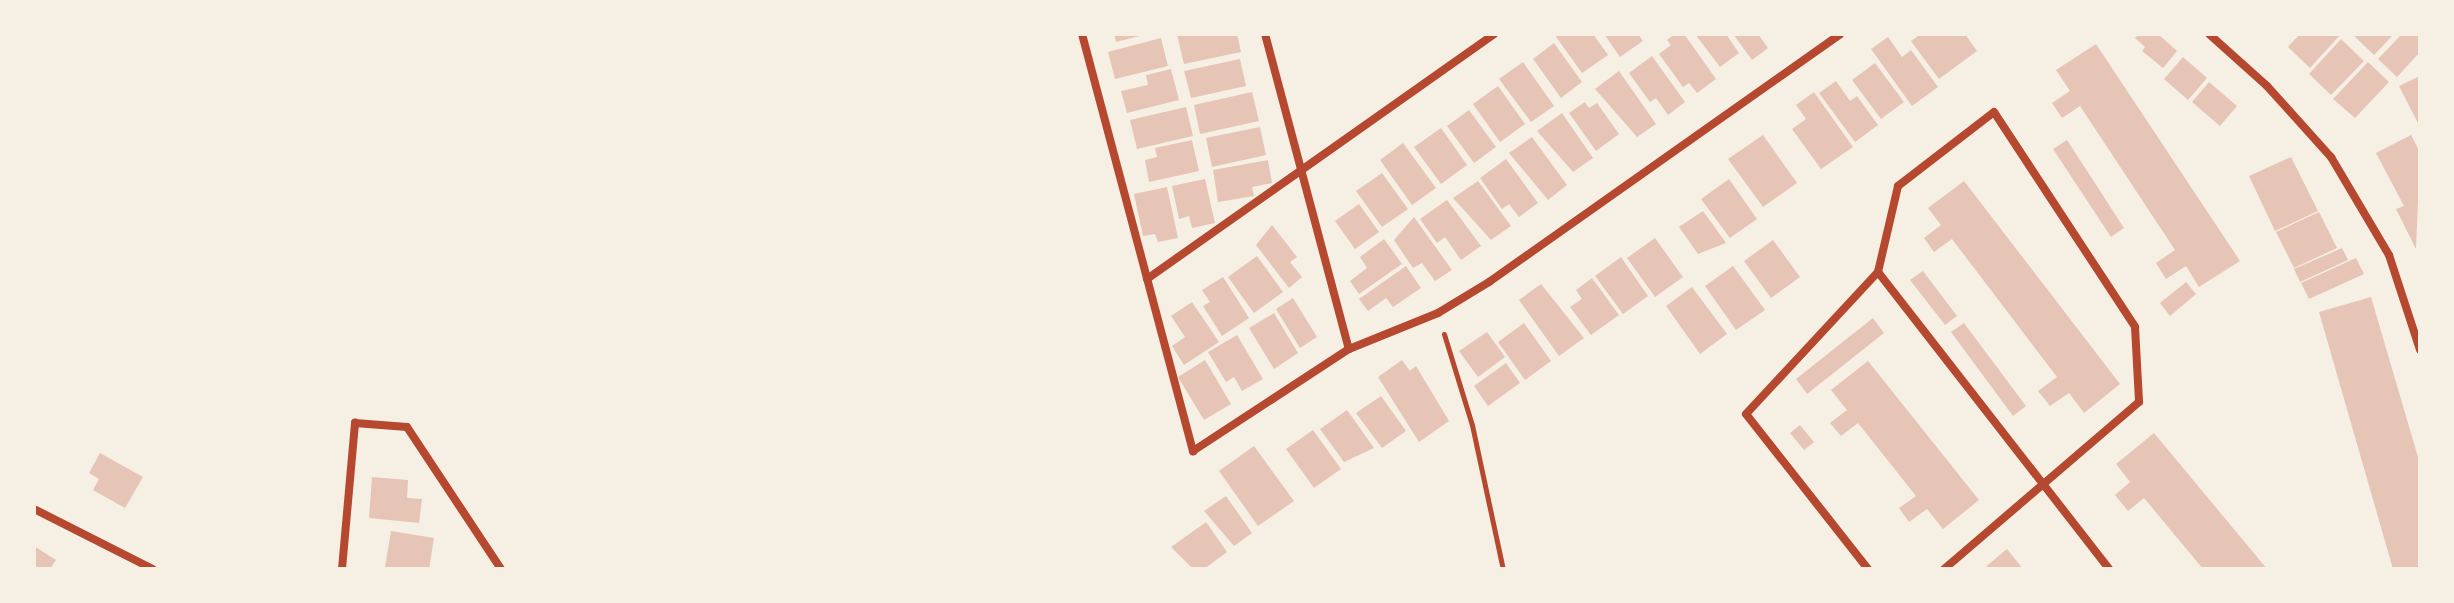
<!DOCTYPE html>
<style>
body{margin:0}
#map{position:relative;width:2454px;height:603px;overflow:hidden;background:#f6efe4;font-family:Rubik,sans-serif}
div>[style]{position:absolute}
[style*='--x']{left:calc(var(--x)*1px);top:calc(var(--y)*1px);width:calc(var(--w)*1px);rotate:calc(var(--a)*1deg)}
.building>*{inset:0;background:#e6c5b7}
.path>*{height:5px;margin:-2.5px;padding:0 2.5px;transform-origin:2.5px;border-radius:2.5px;background:#b5482f}
.minor>*{height:8px;margin:-4px;padding:0 4px;transform-origin:4px;border-radius:4px;background:#b5482f}
span{translate:-50% -50%;white-space:nowrap;text-align:center;line-height:1.15;-webkit-text-stroke:8px #f6efe4;paint-order:stroke}
.frame{position:absolute;inset:0;border:36px solid #f6efe4;pointer-events:none}
</style>
<div id="map">
<div class="building">
<div style="clip-path:polygon(1114px 34px,1143px 34px,1143px 35px,1116px 42px)"></div>
<div style="clip-path:polygon(1237px 34px,1241px 52px,1184px 64px,1177px 35px)"></div>
<div style="clip-path:polygon(1554px 34px,1593px 34px,1608px 55px,1582px 73px)"></div>
<div style="clip-path:polygon(1604px 34px,1638px 34px,1643px 41px,1620px 57px)"></div>
<div style="clip-path:polygon(1675px 34px,1684px 34px,1716px 79px,1697px 93px,1689px 83px,1683px 87px,1659px 54px,1671px 45px,1667px 40px)"></div>
<div style="clip-path:polygon(1695px 34px,1726px 34px,1739px 53px,1720px 67px)"></div>
<div style="clip-path:polygon(1733px 34px,1758px 34px,1768px 48px,1752px 60px)"></div>
<div style="clip-path:polygon(1921px 34px,1965px 34px,1977px 51px,1939px 79px,1911px 41px)"></div>
<div style="clip-path:polygon(2139px 34px,2158px 34px,2177px 51px,2163px 68px,2142px 51px,2145px 47px,2135px 38px)"></div>
<div style="clip-path:polygon(2300px 34px,2341px 34px,2310px 68px,2288px 47px)"></div>
<div style="clip-path:polygon(2352px 34px,2394px 34px,2374px 55px)"></div>
<div style="clip-path:polygon(2402px 34px,2420px 34px,2420px 52px,2397px 77px,2378px 59px)"></div>
<div style="clip-path:polygon(1888px 37px,1902px 57px,1911px 50px,1938px 87px,1912px 106px,1871px 49px)"></div>
<div style="clip-path:polygon(1161px 38px,1168px 66px,1115px 79px,1108px 52px)"></div>
<div style="clip-path:polygon(2341px 39px,2364px 61px,2331px 95px,2309px 74px)"></div>
<div style="clip-path:polygon(1554px 43px,1582px 82px,1561px 98px,1533px 59px)"></div>
<div style="clip-path:polygon(2096px 44px,2240px 261px,2199px 287px,2186px 266px,2166px 279px,2156px 263px,2175px 250px,2080px 106px,2062px 118px,2052px 103px,2070px 91px,2056px 70px)"></div>
<div style="clip-path:polygon(1652px 56px,1685px 102px,1668px 115px,1656px 98px,1650px 102px,1629px 73px)"></div>
<div style="clip-path:polygon(2183px 57px,2207px 78px,2188px 100px,2164px 79px)"></div>
<div style="clip-path:polygon(1240px 59px,1246px 86px,1191px 98px,1184px 71px)"></div>
<div style="clip-path:polygon(1523px 62px,1554px 106px,1531px 122px,1499px 79px)"></div>
<div style="clip-path:polygon(2368px 62px,2389px 82px,2355px 118px,2333px 99px)"></div>
<div style="clip-path:polygon(1875px 63px,1904px 102px,1881px 119px,1852px 80px)"></div>
<div style="clip-path:polygon(1171px 69px,1179px 100px,1127px 113px,1121px 91px,1148px 85px,1146px 75px)"></div>
<div style="clip-path:polygon(1619px 71px,1656px 124px,1637px 137px,1595px 89px)"></div>
<div style="clip-path:polygon(2420px 76px,2420px 127px,2399px 86px)"></div>
<div style="clip-path:polygon(1836px 81px,1850px 101px,1857px 96px,1878px 125px,1855px 142px,1819px 93px)"></div>
<div style="clip-path:polygon(2209px 82px,2237px 106px,2220px 126px,2192px 102px)"></div>
<div style="clip-path:polygon(1498px 86px,1525px 124px,1500px 142px,1473px 104px)"></div>
<div style="clip-path:polygon(1252px 92px,1259px 121px,1200px 134px,1194px 105px)"></div>
<div style="clip-path:polygon(1814px 92px,1853px 147px,1821px 169px,1792px 129px,1806px 119px,1796px 105px)"></div>
<div style="clip-path:polygon(1585px 102px,1589px 108px,1597px 103px,1619px 134px,1596px 151px,1569px 113px)"></div>
<div style="clip-path:polygon(1186px 107px,1193px 136px,1137px 149px,1130px 120px)"></div>
<div style="clip-path:polygon(1469px 110px,1496px 147px,1474px 163px,1447px 126px)"></div>
<div style="clip-path:polygon(1562px 113px,1593px 158px,1573px 172px,1537px 131px)"></div>
<div style="clip-path:polygon(1260px 127px,1266px 155px,1212px 167px,1206px 138px)"></div>
<div style="clip-path:polygon(1441px 128px,1467px 165px,1441px 184px,1414px 147px)"></div>
<div style="clip-path:polygon(1763px 135px,1797px 183px,1763px 207px,1728px 159px)"></div>
<div style="clip-path:polygon(2411px 135px,2420px 152px,2416px 249px,2396px 209px,2404px 206px,2376px 153px)"></div>
<div style="clip-path:polygon(1532px 137px,1567px 185px,1548px 200px,1509px 153px)"></div>
<div style="clip-path:polygon(1192px 140px,1199px 171px,1149px 182px,1145px 160px,1157px 157px,1155px 148px)"></div>
<div style="clip-path:polygon(2067px 140px,2124px 228px,2111px 237px,2053px 149px)"></div>
<div style="clip-path:polygon(1403px 143px,1436px 188px,1412px 205px,1380px 160px)"></div>
<div style="clip-path:polygon(2291px 157px,2318px 211px,2275px 231px,2249px 176px)"></div>
<div style="clip-path:polygon(1506px 159px,1538px 203px,1519px 217px,1509px 204px,1502px 209px,1480px 178px)"></div>
<div style="clip-path:polygon(1268px 160px,1272px 183px,1252px 187px,1254px 196px,1218px 202px,1213px 170px)"></div>
<div style="clip-path:polygon(1382px 173px,1408px 209px,1382px 227px,1356px 191px)"></div>
<div style="clip-path:polygon(1205px 179px,1215px 223px,1192px 228px,1189px 216px,1179px 219px,1172px 186px)"></div>
<div style="clip-path:polygon(1729px 179px,1757px 219px,1730px 238px,1701px 199px)"></div>
<div style="clip-path:polygon(1478px 181px,1511px 226px,1491px 240px,1453px 198px)"></div>
<div style="clip-path:polygon(1964px 181px,2120px 384px,2084px 413px,2069px 393px,2050px 406px,2038px 391px,2057px 377px,1952px 239px,1934px 252px,1924px 238px,1941px 225px,1928px 208px)"></div>
<div style="clip-path:polygon(1167px 187px,1178px 238px,1158px 242px,1155px 234px,1143px 236px,1134px 194px)"></div>
<div style="clip-path:polygon(1447px 200px,1481px 246px,1461px 260px,1445px 237px,1437px 243px,1420px 219px)"></div>
<div style="clip-path:polygon(1359px 204px,1379px 232px,1355px 249px,1335px 221px)"></div>
<div style="clip-path:polygon(1703px 211px,1726px 243px,1698px 254px,1679px 227px)"></div>
<div style="clip-path:polygon(2319px 212px,2337px 248px,2294px 268px,2276px 232px)"></div>
<div style="clip-path:polygon(1414px 217px,1452px 270px,1435px 281px,1422px 263px,1413px 268px,1394px 240px)"></div>
<div style="clip-path:polygon(1272px 225px,1297px 257px,1290px 262px,1302px 277px,1289px 288px,1256px 245px)"></div>
<div style="clip-path:polygon(1655px 238px,1683px 277px,1655px 297px,1627px 258px)"></div>
<div style="clip-path:polygon(1384px 239px,1402px 264px,1359px 294px,1350px 281px,1367px 268px,1360px 257px)"></div>
<div style="clip-path:polygon(1773px 240px,1800px 277px,1771px 298px,1744px 261px)"></div>
<div style="clip-path:polygon(2342px 248px,2348px 260px,2300px 282px,2294px 269px)"></div>
<div style="clip-path:polygon(1257px 256px,1283px 292px,1254px 313px,1228px 277px)"></div>
<div style="clip-path:polygon(1621px 257px,1648px 296px,1623px 314px,1595px 276px)"></div>
<div style="clip-path:polygon(2356px 258px,2364px 274px,2309px 299px,2301px 283px)"></div>
<div style="clip-path:polygon(1406px 266px,1421px 288px,1393px 307px,1386px 298px,1368px 311px,1359px 299px)"></div>
<div style="clip-path:polygon(1733px 266px,1765px 310px,1736px 330px,1705px 286px)"></div>
<div style="clip-path:polygon(1923px 271px,1957px 316px,1945px 325px,1910px 280px)"></div>
<div style="clip-path:polygon(1223px 277px,1249px 318px,1222px 336px,1203px 306px,1210px 302px,1202px 290px)"></div>
<div style="clip-path:polygon(1592px 278px,1619px 315px,1591px 335px,1570px 307px,1582px 299px,1576px 290px)"></div>
<div style="clip-path:polygon(2186px 282px,2196px 294px,2170px 316px,2160px 303px)"></div>
<div style="clip-path:polygon(1541px 284px,1584px 338px,1559px 356px,1519px 300px)"></div>
<div style="clip-path:polygon(1692px 287px,1727px 334px,1700px 354px,1666px 306px)"></div>
<div style="clip-path:polygon(2371px 297px,2420px 464px,2420px 569px,2393px 569px,2319px 312px)"></div>
<div style="clip-path:polygon(1293px 298px,1317px 337px,1300px 348px,1276px 309px)"></div>
<div style="clip-path:polygon(1192px 302px,1219px 342px,1184px 365px,1172px 346px,1185px 337px,1171px 316px)"></div>
<div style="clip-path:polygon(1274px 313px,1298px 353px,1274px 369px,1249px 328px)"></div>
<div style="clip-path:polygon(1873px 318px,1884px 333px,1807px 394px,1796px 379px)"></div>
<div style="clip-path:polygon(1524px 323px,1551px 361px,1525px 380px,1498px 342px)"></div>
<div style="clip-path:polygon(1964px 323px,2026px 406px,2013px 416px,1951px 332px)"></div>
<div style="clip-path:polygon(1487px 332px,1505px 357px,1478px 377px,1459px 351px)"></div>
<div style="clip-path:polygon(1237px 335px,1263px 379px,1242px 391px,1234px 377px,1226px 382px,1208px 352px)"></div>
<div style="clip-path:polygon(1205px 360px,1231px 404px,1204px 420px,1178px 377px)"></div>
<div style="clip-path:polygon(1402px 360px,1410px 371px,1416px 366px,1449px 421px,1419px 442px,1378px 377px)"></div>
<div style="clip-path:polygon(1868px 361px,1979px 500px,1943px 529px,1927px 509px,1909px 522px,1899px 508px,1916px 496px,1858px 423px,1841px 436px,1830px 423px,1847px 410px,1831px 390px)"></div>
<div style="clip-path:polygon(1506px 363px,1520px 383px,1488px 406px,1474px 386px)"></div>
<div style="clip-path:polygon(1381px 396px,1406px 431px,1382px 448px,1356px 413px)"></div>
<div style="clip-path:polygon(1347px 410px,1374px 448px,1344px 462px,1320px 429px)"></div>
<div style="clip-path:polygon(1800px 425px,1814px 442px,1804px 450px,1790px 433px)"></div>
<div style="clip-path:polygon(1313px 430px,1341px 469px,1314px 488px,1286px 449px)"></div>
<div style="clip-path:polygon(2154px 433px,2267px 569px,2203px 569px,2144px 498px,2128px 511px,2115px 495px,2130px 482px,2116px 464px)"></div>
<div style="clip-path:polygon(1254px 446px,1294px 501px,1258px 526px,1219px 471px)"></div>
<div style="clip-path:polygon(100px 453px,143px 477px,125px 508px,93px 490px,99px 479px,89px 473px)"></div>
<div style="clip-path:polygon(372px 477px,408px 480px,407px 498px,422px 499px,419px 523px,369px 518px)"></div>
<div style="clip-path:polygon(1226px 496px,1252px 533px,1234px 546px,1204px 511px)"></div>
<div style="clip-path:polygon(1206px 522px,1227px 552px,1204px 569px,1193px 569px,1171px 547px)"></div>
<div style="clip-path:polygon(391px 531px,434px 538px,429px 569px,385px 567px)"></div>
<div style="clip-path:polygon(34px 546px,56px 560px,50px 569px,34px 569px)"></div>
<div style="clip-path:polygon(2007px 549px,2023px 569px,1983px 569px)"></div>
</div>
<div class="path">
<div style="--x:1444;--y:334;--w:95;--a:72.9"></div>
<div style="--x:1472;--y:425;--w:147;--a:77.9"></div>
</div>
<div class="minor">
<div style="--x:1082;--y:34;--w:432;--a:75.1"></div>
<div style="--x:1193;--y:451;--w:186;--a:-33.2"></div>
<div style="--x:1349;--y:349;--w:96;--a:-22"></div>
<div style="--x:1438;--y:313;--w:60;--a:-31.3"></div>
<div style="--x:1489;--y:282;--w:430;--a:-35.2"></div>
<div style="--x:1265;--y:34;--w:326;--a:75.1"></div>
<div style="--x:2209;--y:34;--w:78;--a:41.9"></div>
<div style="--x:2267;--y:86;--w:96;--a:48"></div>
<div style="--x:2331;--y:157;--w:114;--a:59.4"></div>
<div style="--x:2389;--y:255;--w:100;--a:71.9"></div>
<div style="--x:1878;--y:272;--w:376;--a:52.1"></div>
<div style="--x:1147;--y:279;--w:425;--a:-35.2"></div>
<div style="--x:34;--y:509;--w:133;--a:26.8"></div>
<div style="--x:342;--y:569;--w:147;--a:-84.9"></div>
<div style="--x:355;--y:423;--w:52;--a:4.4"></div>
<div style="--x:407;--y:427;--w:170;--a:56.5"></div>
<div style="--x:1868;--y:569;--w:197;--a:-128.2"></div>
<div style="--x:1746;--y:414;--w:194;--a:-47.1"></div>
<div style="--x:1878;--y:272;--w:88;--a:-76.9"></div>
<div style="--x:1898;--y:186;--w:121;--a:-37.6"></div>
<div style="--x:1994;--y:112;--w:257;--a:56.7"></div>
<div style="--x:2135;--y:327;--w:75;--a:86.9"></div>
<div style="--x:2139;--y:402;--w:257;--a:139.4"></div>
</div>
<div class="frame"></div>
</div>
